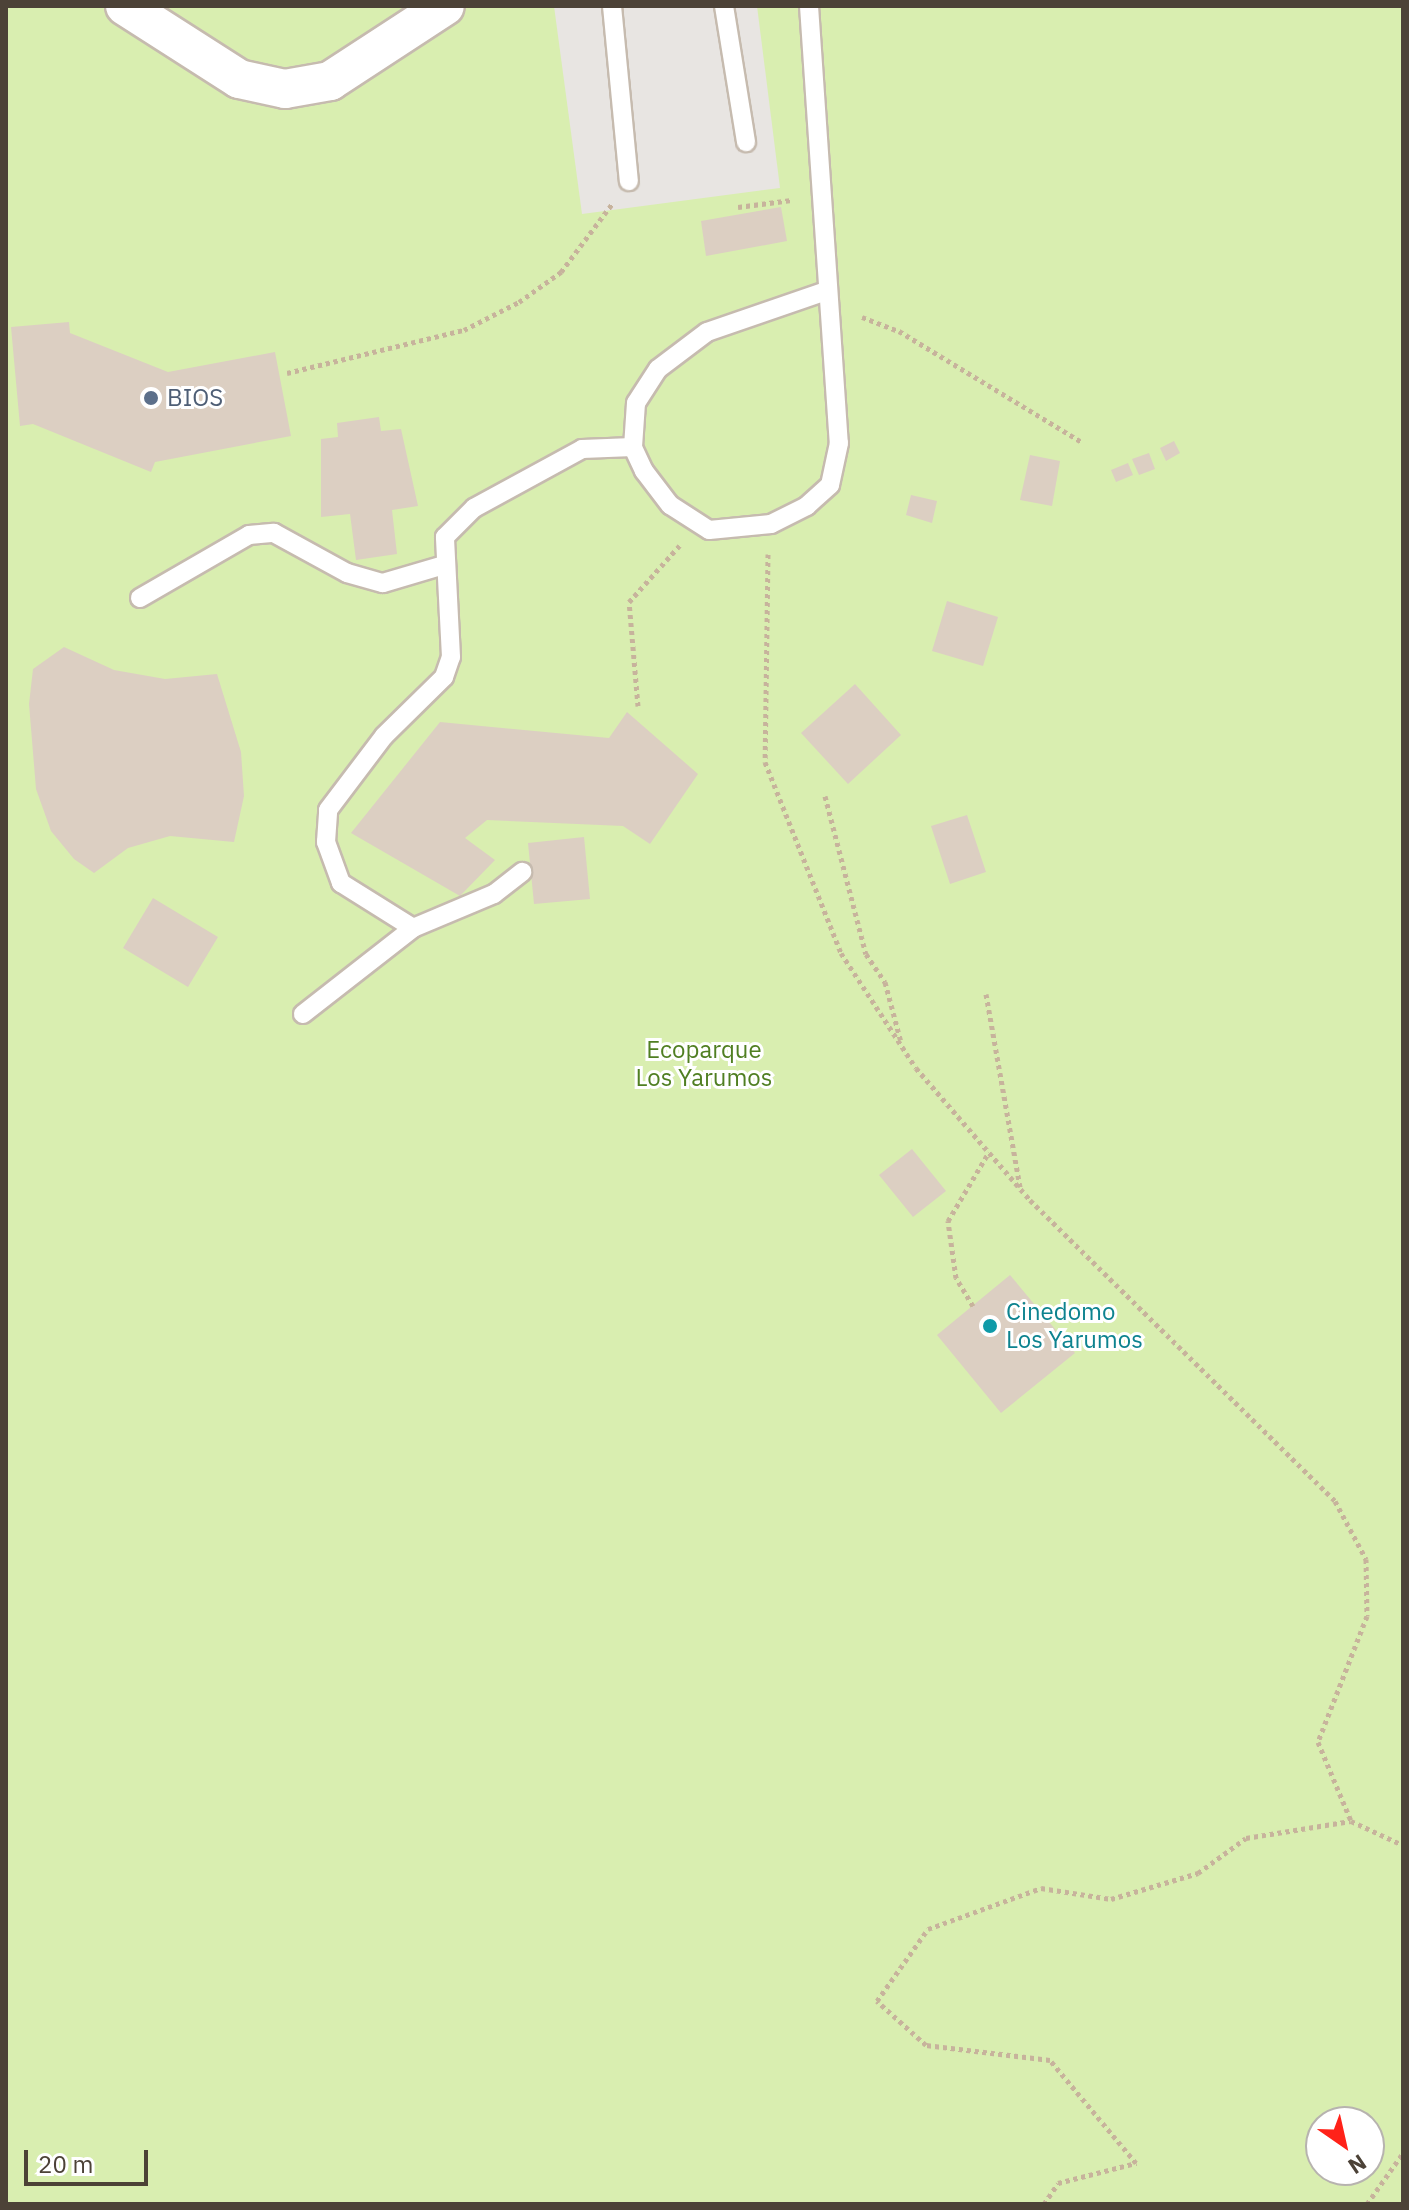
<!DOCTYPE html>
<style>
body{margin:0}
#map{position:relative;width:1409px;height:2210px;overflow:hidden;background:#f7f2eb;font-family:"IBM Plex Sans",sans-serif}
div>[style]{position:absolute}
[style*='--x']{left:calc(var(--x)*1px);top:calc(var(--y)*1px);width:calc(var(--w)*1px);rotate:calc(var(--a)*1deg)}
.green>*{inset:0;background:#d9eeb0}
.parking>*{inset:0;background:#e8e5e2}
.building>*{inset:0;background:#dccfc2}
.path>*{height:5px;margin-top:-2.5px;transform-origin:0;background:repeating-linear-gradient(90deg,#c7b39c 0 4px,transparent 0 8px)}
.roads{filter:drop-shadow(2px 0 #c6bbaf) drop-shadow(-2px 0 #c6bbaf) drop-shadow(0 2px #c6bbaf) drop-shadow(0 -2px #c6bbaf)}
.service>*{height:18px;margin:-9px;padding:0 9px;transform-origin:9px;border-radius:9px;background:#fff}
.minor>*{height:38px;margin:-19px;padding:0 19px;transform-origin:19px;border-radius:19px;background:#fff}
.dots>*{width:22px;height:22px;translate:-50% -50%;box-sizing:border-box;border:4px solid #fff;border-radius:50%}
span{translate:-50% -50%;white-space:nowrap;text-align:center;line-height:1.15;-webkit-text-stroke:6px #fff;paint-order:stroke}
.service-label{font-size:24px;color:#4e5e75}
.left{translate:0 -50%;text-align:left}
.park-label{font-size:24px;color:#507f22}
.culture-label{font-size:24px;color:#0d838f}
.frame{position:absolute;inset:0;border:8px solid #4c4237;pointer-events:none}
.north{position:absolute;left:1305px;top:2106px;width:80px;height:80px;box-sizing:border-box;background:#fff;border:2px solid #b7b3af;border-radius:50%;rotate:146deg;font-size:22px;font-weight:700;line-height:32px;text-align:center;color:#4c4237}
.north::after{content:'';display:block;margin:auto;width:28px;height:36px;background:#ff2219;clip-path:polygon(50% 0,100% 100%,50% 72%,0 100%)}
.scale{position:absolute;left:24px;top:2150px;width:124px;height:36px;box-sizing:border-box;border:4px solid #4c4237;border-top:0;padding-left:10px;font-size:24px;line-height:28px;white-space:nowrap;color:#4c4237;-webkit-text-stroke:6px #fff;paint-order:stroke}
</style>
<div id="map">
<div class="green">
<div style="clip-path:polygon(evenodd,6px 6px,1403px 6px,1403px 2204px,6px 2204px,6px 6px,1321px 2122px,1369px 2122px,1369px 2170px,1321px 2170px,1321px 2122px)"></div>
</div>
<div class="parking">
<div style="clip-path:polygon(554px 6px,757px 6px,780px 188px,582px 214px)"></div>
</div>
<div class="building">
<div style="clip-path:polygon(781px 207px,787px 241px,706px 256px,701px 221px)"></div>
<div style="clip-path:polygon(69px 322px,70px 333px,168px 372px,275px 352px,291px 436px,155px 462px,151px 472px,33px 424px,20px 426px,11px 327px)"></div>
<div style="clip-path:polygon(379px 417px,381px 431px,401px 429px,418px 506px,392px 510px,397px 554px,356px 560px,350px 514px,321px 517px,321px 439px,338px 437px,337px 423px)"></div>
<div style="clip-path:polygon(1174px 441px,1180px 453px,1166px 461px,1160px 448px)"></div>
<div style="clip-path:polygon(1149px 453px,1155px 469px,1139px 475px,1132px 459px)"></div>
<div style="clip-path:polygon(1030px 455px,1060px 461px,1052px 506px,1020px 500px)"></div>
<div style="clip-path:polygon(1128px 463px,1133px 475px,1116px 482px,1111px 470px)"></div>
<div style="clip-path:polygon(911px 495px,937px 501px,932px 523px,906px 515px)"></div>
<div style="clip-path:polygon(947px 601px,998px 617px,983px 666px,932px 651px)"></div>
<div style="clip-path:polygon(64px 647px,114px 670px,165px 679px,217px 674px,241px 752px,244px 796px,234px 842px,170px 836px,128px 848px,94px 873px,74px 859px,51px 831px,36px 789px,29px 704px,33px 669px)"></div>
<div style="clip-path:polygon(855px 684px,901px 735px,848px 784px,801px 733px)"></div>
<div style="clip-path:polygon(627px 712px,698px 774px,650px 844px,623px 826px,487px 820px,465px 838px,495px 860px,460px 896px,351px 833px,440px 722px,609px 738px)"></div>
<div style="clip-path:polygon(967px 815px,986px 872px,950px 884px,931px 826px)"></div>
<div style="clip-path:polygon(584px 837px,590px 899px,534px 904px,528px 843px)"></div>
<div style="clip-path:polygon(153px 898px,218px 937px,188px 987px,123px 948px)"></div>
<div style="clip-path:polygon(912px 1149px,946px 1191px,913px 1217px,879px 1175px)"></div>
<div style="clip-path:polygon(1010px 1275px,1075px 1353px,1001px 1413px,937px 1335px)"></div>
</div>
<div class="path">
<div style="--x:738;--y:207;--w:54;--a:-7.4"></div>
<div style="--x:862;--y:317;--w:40;--a:21"></div>
<div style="--x:899;--y:331;--w:215;--a:31.3"></div>
<div style="--x:287;--y:373;--w:182;--a:-13.7"></div>
<div style="--x:464;--y:330;--w:62;--a:-27"></div>
<div style="--x:519;--y:302;--w:52;--a:-35.5"></div>
<div style="--x:561;--y:272;--w:85;--a:-53.1"></div>
<div style="--x:768;--y:554;--w:208;--a:90.8"></div>
<div style="--x:765;--y:762;--w:206;--a:68.3"></div>
<div style="--x:841;--y:953;--w:137;--a:56.9"></div>
<div style="--x:916;--y:1068;--w:174;--a:49.2"></div>
<div style="--x:1030;--y:1200;--w:429;--a:44.6"></div>
<div style="--x:1335;--y:1501;--w:66;--a:61.9"></div>
<div style="--x:1366;--y:1559;--w:57;--a:89"></div>
<div style="--x:1367;--y:1616;--w:135;--a:111.3"></div>
<div style="--x:1318;--y:1742;--w:86;--a:67.3"></div>
<div style="--x:1351;--y:1821;--w:57;--a:24.8"></div>
<div style="--x:638;--y:706;--w:104;--a:-94.9"></div>
<div style="--x:629;--y:602;--w:76;--a:-48.2"></div>
<div style="--x:825;--y:796;--w:163;--a:75.5"></div>
<div style="--x:866;--y:954;--w:34;--a:56"></div>
<div style="--x:885;--y:982;--w:62;--a:75.1"></div>
<div style="--x:986;--y:994;--w:196;--a:80"></div>
<div style="--x:973;--y:1306;--w:33;--a:-121"></div>
<div style="--x:956;--y:1278;--w:58;--a:-98"></div>
<div style="--x:948;--y:1221;--w:80;--a:-59.3"></div>
<div style="--x:1044;--y:2204;--w:25;--a:-56"></div>
<div style="--x:1058;--y:2183;--w:81;--a:-14.4"></div>
<div style="--x:1136;--y:2163;--w:134;--a:-129.9"></div>
<div style="--x:1050;--y:2060;--w:125;--a:-173.1"></div>
<div style="--x:926;--y:2045;--w:66;--a:-138.1"></div>
<div style="--x:877;--y:2001;--w:88;--a:-54.7"></div>
<div style="--x:928;--y:1929;--w:120;--a:-19.9"></div>
<div style="--x:1041;--y:1888;--w:71;--a:8.9"></div>
<div style="--x:1111;--y:1899;--w:91;--a:-16.6"></div>
<div style="--x:1198;--y:1873;--w:59;--a:-36.1"></div>
<div style="--x:1246;--y:1838;--w:106;--a:-9.2"></div>
<div style="--x:1367;--y:2204;--w:62;--a:-54.8"></div>
</div>
<div class="roads">
<div class="service">
<div style="--x:612;--y:6;--w:176;--a:84.5"></div>
<div style="--x:724;--y:6;--w:138;--a:80.8"></div>
<div style="--x:809;--y:6;--w:438;--a:86.1"></div>
<div style="--x:839;--y:443;--w:43;--a:102.1"></div>
<div style="--x:830;--y:485;--w:31;--a:138"></div>
<div style="--x:807;--y:506;--w:40;--a:153.4"></div>
<div style="--x:771;--y:524;--w:62;--a:174.5"></div>
<div style="--x:709;--y:530;--w:46;--a:-147.3"></div>
<div style="--x:670;--y:505;--w:43;--a:-127.4"></div>
<div style="--x:644;--y:471;--w:26;--a:-115"></div>
<div style="--x:633;--y:447;--w:44;--a:-86.1"></div>
<div style="--x:636;--y:403;--w:40;--a:-57.1"></div>
<div style="--x:658;--y:369;--w:61;--a:-37.1"></div>
<div style="--x:707;--y:332;--w:126;--a:-19"></div>
<div style="--x:140;--y:598;--w:126;--a:-30"></div>
<div style="--x:249;--y:535;--w:25;--a:-5"></div>
<div style="--x:274;--y:533;--w:83;--a:28.7"></div>
<div style="--x:347;--y:573;--w:37;--a:16"></div>
<div style="--x:383;--y:583;--w:64;--a:-16.4"></div>
<div style="--x:413;--y:928;--w:85;--a:-148"></div>
<div style="--x:341;--y:883;--w:44;--a:-110.1"></div>
<div style="--x:326;--y:842;--w:32;--a:-86"></div>
<div style="--x:328;--y:810;--w:93;--a:-52.9"></div>
<div style="--x:384;--y:736;--w:84;--a:-44.5"></div>
<div style="--x:444;--y:677;--w:21;--a:-71"></div>
<div style="--x:451;--y:657;--w:120;--a:-92.9"></div>
<div style="--x:445;--y:537;--w:41;--a:-45"></div>
<div style="--x:474;--y:508;--w:123;--a:-28.6"></div>
<div style="--x:582;--y:449;--w:51;--a:-2.2"></div>
<div style="--x:303;--y:1014;--w:140;--a:-38"></div>
<div style="--x:413;--y:928;--w:88;--a:-22.8"></div>
<div style="--x:494;--y:894;--w:36;--a:-38"></div>
</div>
<div class="minor">
<div style="--x:125;--y:6;--w:135;--a:32.6"></div>
<div style="--x:239;--y:79;--w:47;--a:12.3"></div>
<div style="--x:285;--y:89;--w:46;--a:-10.1"></div>
<div style="--x:330;--y:81;--w:137;--a:-33.1"></div>
</div>
</div>
<div class="dots">
<div style="left:151px;top:398px;background:#5c6f8a"></div>
<div style="left:990px;top:1326px;background:#0f9aa8"></div>
</div>
<div class="service-label">
<span class="left" style="left:167px;top:398px">BIOS</span>
</div>
<div class="park-label">
<span style="left:704px;top:1064px">Ecoparque<br>Los Yarumos</span>
</div>
<div class="culture-label">
<span class="left" style="left:1006px;top:1326px">Cinedomo<br>Los Yarumos</span>
</div>
<div class="frame"></div>
<div class="north">N</div>
<div class="scale">20 m</div>
</div>
